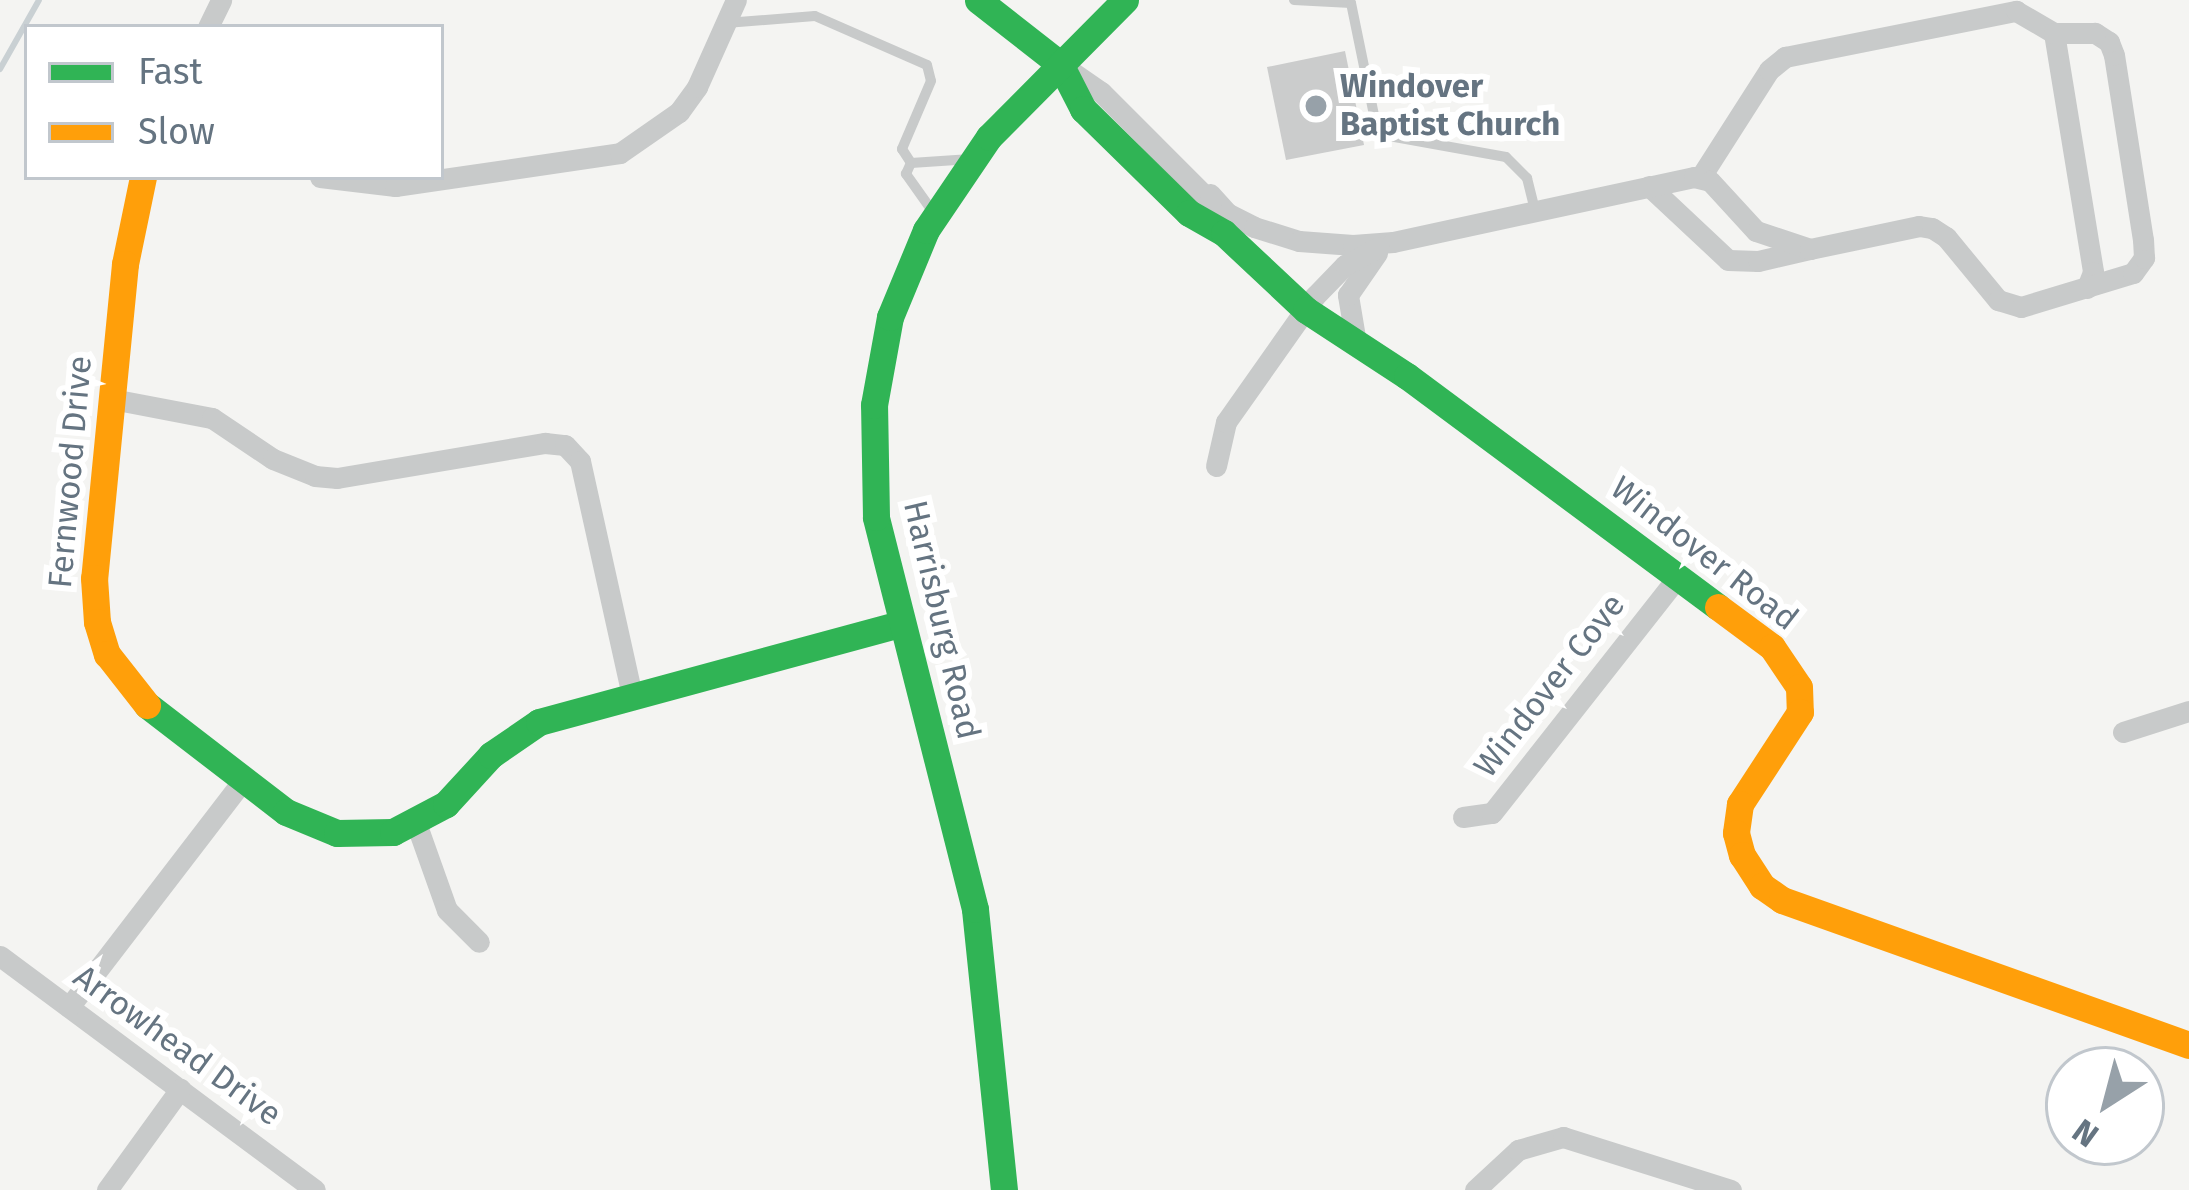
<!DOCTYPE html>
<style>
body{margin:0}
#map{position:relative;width:2189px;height:1190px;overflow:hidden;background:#f4f4f2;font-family:"Fira Sans",sans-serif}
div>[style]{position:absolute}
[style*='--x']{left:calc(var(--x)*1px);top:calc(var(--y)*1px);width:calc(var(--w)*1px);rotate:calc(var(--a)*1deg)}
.stream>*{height:6px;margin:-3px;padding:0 3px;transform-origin:3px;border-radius:3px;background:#c9d0d3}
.building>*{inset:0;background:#cbcccc}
.lane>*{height:10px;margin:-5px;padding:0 5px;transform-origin:5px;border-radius:5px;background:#c8caca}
.street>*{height:21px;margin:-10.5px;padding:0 10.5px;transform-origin:10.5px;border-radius:10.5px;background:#c8caca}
.fast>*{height:27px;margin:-13.5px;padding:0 13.5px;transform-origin:13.5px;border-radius:13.5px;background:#30b455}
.slow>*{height:27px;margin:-13.5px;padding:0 13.5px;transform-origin:13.5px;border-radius:13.5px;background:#ff9f0a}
.dots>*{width:33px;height:33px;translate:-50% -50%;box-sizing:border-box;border:6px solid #fff;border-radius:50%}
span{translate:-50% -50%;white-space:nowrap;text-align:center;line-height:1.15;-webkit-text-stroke:12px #fff;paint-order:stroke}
.poi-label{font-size:33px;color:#657481;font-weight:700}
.left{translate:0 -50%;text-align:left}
.street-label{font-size:33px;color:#657481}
.legend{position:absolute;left:24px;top:24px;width:420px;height:156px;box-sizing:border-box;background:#fff;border:3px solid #c1c7cd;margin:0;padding:15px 21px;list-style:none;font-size:36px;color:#657481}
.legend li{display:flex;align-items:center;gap:24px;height:60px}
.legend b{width:60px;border:3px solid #c1c7cd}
.north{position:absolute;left:2045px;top:1046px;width:120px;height:120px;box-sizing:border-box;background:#fff;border:3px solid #c1c7cd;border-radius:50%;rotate:216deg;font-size:33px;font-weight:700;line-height:48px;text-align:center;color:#657481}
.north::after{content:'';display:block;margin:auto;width:42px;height:54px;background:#97a1a9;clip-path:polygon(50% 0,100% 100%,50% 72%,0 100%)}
</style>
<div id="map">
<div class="stream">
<div style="--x:0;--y:69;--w:79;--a:-60.5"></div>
</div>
<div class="building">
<div style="clip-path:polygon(1345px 51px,1364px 145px,1286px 160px,1267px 67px)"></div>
</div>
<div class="lane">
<div style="--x:1294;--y:0;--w:57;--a:3"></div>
<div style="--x:1351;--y:3;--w:134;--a:78.4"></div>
<div style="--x:1378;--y:134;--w:130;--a:10.2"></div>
<div style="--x:1506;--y:157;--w:30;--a:45"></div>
<div style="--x:1527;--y:178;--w:34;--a:76"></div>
<div style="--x:726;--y:23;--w:89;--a:-4.5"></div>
<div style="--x:815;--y:16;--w:122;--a:23.6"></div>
<div style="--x:927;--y:65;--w:16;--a:76"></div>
<div style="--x:931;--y:81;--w:74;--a:113.1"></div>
<div style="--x:902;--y:149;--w:17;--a:57"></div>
<div style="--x:933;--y:212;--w:47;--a:-125.4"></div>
<div style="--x:906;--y:174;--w:12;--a:-66"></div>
<div style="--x:911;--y:163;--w:60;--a:-3.8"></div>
</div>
<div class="street">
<div style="--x:208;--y:27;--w:30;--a:-64"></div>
<div style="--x:1065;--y:67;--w:44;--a:34.8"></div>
<div style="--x:1101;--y:92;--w:158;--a:45"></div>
<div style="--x:320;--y:177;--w:76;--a:6.8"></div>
<div style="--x:395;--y:186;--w:227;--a:-8.3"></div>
<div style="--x:620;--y:153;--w:72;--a:-34.8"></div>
<div style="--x:679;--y:112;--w:31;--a:-54"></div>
<div style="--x:697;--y:87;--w:95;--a:-65.9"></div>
<div style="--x:1700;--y:178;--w:128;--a:-57.4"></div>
<div style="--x:1769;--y:70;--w:21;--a:-39"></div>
<div style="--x:1785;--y:57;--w:236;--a:-11.3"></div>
<div style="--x:2016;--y:11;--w:44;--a:30.1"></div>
<div style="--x:2054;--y:33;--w:242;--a:80.7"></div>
<div style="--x:2093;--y:272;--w:17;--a:111"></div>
<div style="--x:1649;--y:186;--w:108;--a:43.1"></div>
<div style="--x:1728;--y:260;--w:30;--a:2"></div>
<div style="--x:1758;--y:261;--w:53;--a:-13"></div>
<div style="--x:1210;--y:194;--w:25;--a:48"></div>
<div style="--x:1227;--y:213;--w:30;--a:27"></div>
<div style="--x:1254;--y:227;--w:47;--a:17.3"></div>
<div style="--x:1299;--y:241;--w:54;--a:4.2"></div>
<div style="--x:1353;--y:245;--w:40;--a:-4.3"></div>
<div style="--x:1393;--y:242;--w:308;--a:-12.2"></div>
<div style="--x:1694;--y:177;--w:16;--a:14"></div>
<div style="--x:1710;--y:181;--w:68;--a:47.4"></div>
<div style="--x:1756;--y:231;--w:57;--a:18.4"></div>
<div style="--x:1810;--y:249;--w:111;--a:-11.9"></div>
<div style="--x:1919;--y:226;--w:13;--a:9"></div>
<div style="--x:1932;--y:228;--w:17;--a:33"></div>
<div style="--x:1946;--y:237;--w:82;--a:50.5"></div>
<div style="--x:1998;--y:300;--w:24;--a:17"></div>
<div style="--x:2021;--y:307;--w:117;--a:-16.9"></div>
<div style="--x:2133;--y:273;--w:19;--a:-54"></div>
<div style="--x:2144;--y:258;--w:18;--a:-93"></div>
<div style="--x:2143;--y:240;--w:187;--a:-98.9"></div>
<div style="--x:2114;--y:55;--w:14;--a:-111"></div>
<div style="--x:2109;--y:42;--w:17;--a:-147"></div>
<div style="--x:2095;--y:33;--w:41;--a:180"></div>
<div style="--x:1356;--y:343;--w:49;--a:-99.5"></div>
<div style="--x:1348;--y:295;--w:51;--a:-55.4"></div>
<div style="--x:112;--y:399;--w:102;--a:10.8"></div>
<div style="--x:212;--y:418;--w:73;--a:33.9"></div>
<div style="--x:273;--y:459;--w:45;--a:22"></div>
<div style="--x:315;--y:476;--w:22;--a:5"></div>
<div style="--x:337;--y:478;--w:211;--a:-9.6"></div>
<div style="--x:545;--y:443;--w:20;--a:6"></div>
<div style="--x:565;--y:445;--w:22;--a:47"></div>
<div style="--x:580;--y:461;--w:241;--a:77.5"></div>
<div style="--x:1216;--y:466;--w:45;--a:-77.2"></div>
<div style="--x:1226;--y:422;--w:154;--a:-54.8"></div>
<div style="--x:1315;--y:296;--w:43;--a:-45.9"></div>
<div style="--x:1345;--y:265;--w:38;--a:-28"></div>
<div style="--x:2123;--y:732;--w:69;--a:-17.7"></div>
<div style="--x:1463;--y:817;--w:29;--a:-8"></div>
<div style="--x:1492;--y:813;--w:300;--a:-51.8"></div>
<div style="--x:416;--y:823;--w:92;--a:70.4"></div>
<div style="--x:447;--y:910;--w:45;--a:45"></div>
<div style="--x:0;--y:956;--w:392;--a:36.6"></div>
<div style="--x:69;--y:1007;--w:287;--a:-52.5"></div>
<div style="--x:107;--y:1190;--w:125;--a:-54.1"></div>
<div style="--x:1475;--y:1190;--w:59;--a:-42.9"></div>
<div style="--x:1518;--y:1150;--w:47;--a:-16.1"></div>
<div style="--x:1563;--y:1137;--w:176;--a:17.5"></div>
</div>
<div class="fast">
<div style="--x:978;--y:0;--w:104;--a:38"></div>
<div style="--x:1060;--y:64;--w:51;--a:62.9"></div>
<div style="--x:1083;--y:109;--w:148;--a:44.5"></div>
<div style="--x:1189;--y:213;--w:40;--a:29.7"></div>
<div style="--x:1224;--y:233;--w:112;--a:43.2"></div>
<div style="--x:1306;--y:310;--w:121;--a:33.2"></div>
<div style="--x:1407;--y:376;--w:387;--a:36.6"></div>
<div style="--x:147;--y:705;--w:175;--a:37.6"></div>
<div style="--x:286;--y:812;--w:55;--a:22.4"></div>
<div style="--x:337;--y:833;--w:56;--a:-1"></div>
<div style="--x:393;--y:832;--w:60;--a:-27.8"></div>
<div style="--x:446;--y:804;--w:67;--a:-47.4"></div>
<div style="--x:491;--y:755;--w:58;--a:-34.5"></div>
<div style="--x:539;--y:722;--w:373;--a:-15.2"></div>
<div style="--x:1004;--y:1190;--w:282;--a:-95.9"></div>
<div style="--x:975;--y:909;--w:404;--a:-104.2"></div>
<div style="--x:876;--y:517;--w:112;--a:-91"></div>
<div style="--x:874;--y:405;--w:89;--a:-79.7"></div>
<div style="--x:890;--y:317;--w:94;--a:-67.5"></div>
<div style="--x:926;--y:230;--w:112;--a:-55.9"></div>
<div style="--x:989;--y:137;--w:193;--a:-45.2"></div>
</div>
<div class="slow">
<div style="--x:143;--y:177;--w:89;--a:101.7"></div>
<div style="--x:125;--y:264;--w:316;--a:95.6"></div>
<div style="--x:94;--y:578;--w:44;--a:86.1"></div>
<div style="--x:97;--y:622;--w:34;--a:73"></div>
<div style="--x:107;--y:654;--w:65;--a:51.9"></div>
<div style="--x:1718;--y:607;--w:67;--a:36.5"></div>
<div style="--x:1772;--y:647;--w:48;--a:56"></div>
<div style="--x:1799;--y:687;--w:25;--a:88"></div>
<div style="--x:1800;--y:712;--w:110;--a:123.1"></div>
<div style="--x:1740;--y:804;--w:29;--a:98"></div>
<div style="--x:1736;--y:833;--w:23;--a:75"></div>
<div style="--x:1742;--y:855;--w:37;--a:57"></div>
<div style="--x:1762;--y:886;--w:24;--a:35"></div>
<div style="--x:1782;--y:900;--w:432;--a:19.6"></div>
</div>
<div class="dots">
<div style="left:1316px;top:106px;background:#97a1a9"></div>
</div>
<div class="poi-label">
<span class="left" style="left:1340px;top:106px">Windover<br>Baptist Church</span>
</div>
<div class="street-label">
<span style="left:71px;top:472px;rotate:-85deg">Fernwood Drive</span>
<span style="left:1704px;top:554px;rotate:38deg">Windover Road</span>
<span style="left:941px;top:620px;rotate:77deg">Harrisburg Road</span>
<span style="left:1550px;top:686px;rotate:-52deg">Windover Cove</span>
<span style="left:177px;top:1046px;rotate:36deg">Arrowhead Drive</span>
</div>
<ul class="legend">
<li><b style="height:15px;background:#30b455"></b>Fast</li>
<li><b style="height:15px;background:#ff9f0a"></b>Slow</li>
</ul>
<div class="north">N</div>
</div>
